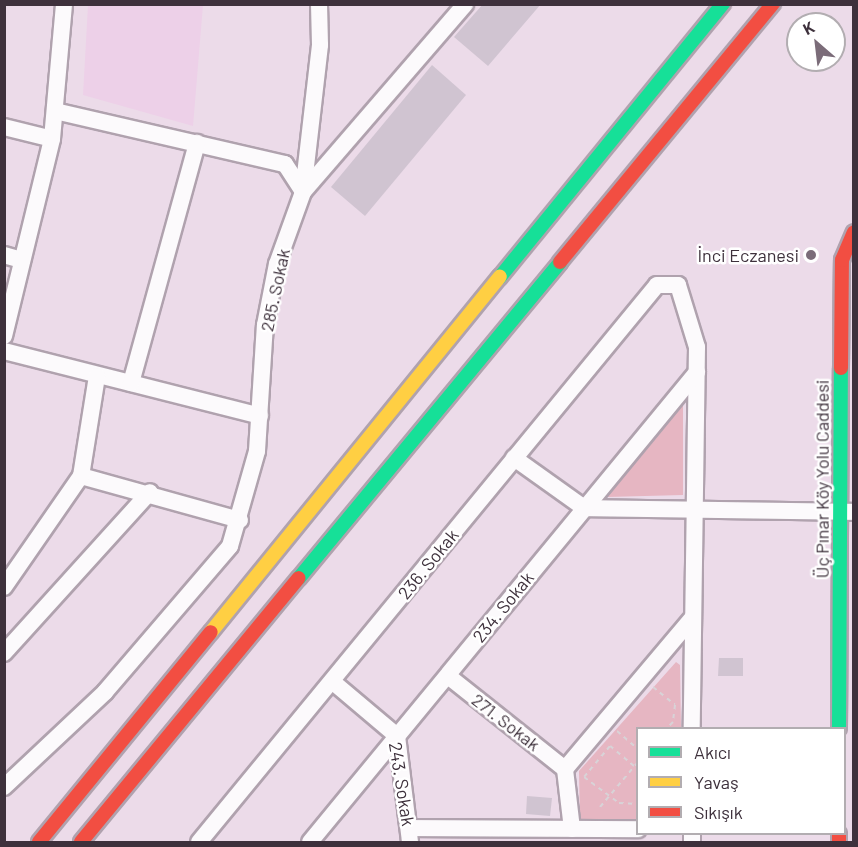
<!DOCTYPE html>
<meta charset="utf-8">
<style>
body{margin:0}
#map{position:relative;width:858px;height:847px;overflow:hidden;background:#ecdbe9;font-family:Barlow,sans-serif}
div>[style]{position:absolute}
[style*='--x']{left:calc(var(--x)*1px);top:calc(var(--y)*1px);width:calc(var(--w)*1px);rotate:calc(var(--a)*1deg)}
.built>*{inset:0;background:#edd0e8}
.green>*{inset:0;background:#e6b6c2}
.building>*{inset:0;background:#d0c4d1}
.path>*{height:2px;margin-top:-1px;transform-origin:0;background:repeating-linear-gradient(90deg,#d8d3d7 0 4.5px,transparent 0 9px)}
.roads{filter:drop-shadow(2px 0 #b0a2ae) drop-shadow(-2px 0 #b0a2ae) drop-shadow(0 2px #b0a2ae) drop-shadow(0 -2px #b0a2ae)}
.street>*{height:16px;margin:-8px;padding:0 8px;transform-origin:8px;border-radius:8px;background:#fcfafc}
.fast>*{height:14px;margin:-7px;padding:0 7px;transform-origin:7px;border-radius:7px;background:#16e098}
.slow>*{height:14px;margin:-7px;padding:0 7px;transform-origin:7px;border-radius:7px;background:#ffcf43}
.jam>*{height:14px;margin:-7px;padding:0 7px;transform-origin:7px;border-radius:7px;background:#f24e42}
.dots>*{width:16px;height:16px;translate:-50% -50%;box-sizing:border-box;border:3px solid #fff;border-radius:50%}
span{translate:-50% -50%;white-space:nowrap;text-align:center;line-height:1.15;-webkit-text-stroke:5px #fff;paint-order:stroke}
.poi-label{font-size:18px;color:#3e313c}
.right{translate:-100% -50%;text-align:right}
.street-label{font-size:18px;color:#3e313c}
.frame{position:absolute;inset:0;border:6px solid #3e313c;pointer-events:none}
.legend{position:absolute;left:636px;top:727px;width:210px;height:108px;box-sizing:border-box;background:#fff;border:2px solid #b2adb1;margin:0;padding:8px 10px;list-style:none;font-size:18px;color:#3e313c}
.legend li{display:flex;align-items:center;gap:12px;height:30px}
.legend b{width:30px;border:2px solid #b2adb1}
.north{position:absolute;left:786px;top:12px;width:60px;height:60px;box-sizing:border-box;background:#fff;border:2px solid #b2adb1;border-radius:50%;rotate:332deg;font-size:16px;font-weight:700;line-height:24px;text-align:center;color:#3e313c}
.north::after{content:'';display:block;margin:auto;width:21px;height:27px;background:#7b6c79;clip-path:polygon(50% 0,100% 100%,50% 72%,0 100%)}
</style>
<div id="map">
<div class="built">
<div style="clip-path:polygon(88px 5px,203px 5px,193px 126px,83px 95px)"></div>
</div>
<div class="green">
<div style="clip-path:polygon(683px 399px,683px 495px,607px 497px)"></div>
<div style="clip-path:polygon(676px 662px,680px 665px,681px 728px,638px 728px,637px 823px,580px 821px,579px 771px)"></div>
</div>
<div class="building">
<div style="clip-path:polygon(483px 4px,541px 4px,488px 66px,454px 37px)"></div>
<div style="clip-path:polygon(432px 65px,466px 95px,365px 216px,331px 187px)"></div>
<div style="clip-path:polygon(719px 658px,743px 658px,743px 676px,718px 676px)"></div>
<div style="clip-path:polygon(527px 796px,552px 798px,550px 816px,526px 814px)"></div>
</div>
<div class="path">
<div style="--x:653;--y:687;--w:28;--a:39"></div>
<div style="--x:675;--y:705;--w:17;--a:97"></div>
<div style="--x:673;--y:722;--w:8;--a:135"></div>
<div style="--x:617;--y:731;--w:28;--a:41"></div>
<div style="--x:634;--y:766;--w:31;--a:-140"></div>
<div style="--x:610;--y:746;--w:40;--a:130"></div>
<div style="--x:584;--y:777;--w:44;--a:36.6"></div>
<div style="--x:619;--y:803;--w:19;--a:3"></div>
<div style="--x:600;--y:807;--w:59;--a:-49.8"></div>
</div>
<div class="roads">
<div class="street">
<div style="--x:55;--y:111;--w:236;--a:13"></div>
<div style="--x:285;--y:164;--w:33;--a:57"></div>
<div style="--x:303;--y:192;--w:248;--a:-49.2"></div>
<div style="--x:4;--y:127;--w:49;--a:14"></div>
<div style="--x:4;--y:255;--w:19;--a:16"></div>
<div style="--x:4;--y:336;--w:203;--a:-76.3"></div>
<div style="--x:52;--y:139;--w:136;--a:-84.9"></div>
<div style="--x:4;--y:351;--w:264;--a:14.2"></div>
<div style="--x:131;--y:383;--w:249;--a:-74.6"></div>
<div style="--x:514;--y:458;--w:86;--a:35.5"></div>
<div style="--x:584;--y:508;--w:270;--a:0.8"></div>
<div style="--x:81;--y:476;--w:165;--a:15.5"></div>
<div style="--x:4;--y:587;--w:135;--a:-55.3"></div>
<div style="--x:81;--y:476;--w:101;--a:-80.9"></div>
<div style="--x:4;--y:653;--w:217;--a:-47.8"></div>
<div style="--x:448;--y:676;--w:149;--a:38.5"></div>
<div style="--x:333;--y:682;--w:84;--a:40.2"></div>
<div style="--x:397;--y:736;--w:107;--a:83"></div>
<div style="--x:4;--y:787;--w:139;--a:-43.2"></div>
<div style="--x:105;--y:692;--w:192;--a:-49.4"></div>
<div style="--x:230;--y:546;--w:99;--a:-74.1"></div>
<div style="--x:257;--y:451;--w:126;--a:-86.4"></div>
<div style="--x:265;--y:325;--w:62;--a:-78.9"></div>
<div style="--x:277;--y:264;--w:77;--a:-70.1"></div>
<div style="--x:303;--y:192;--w:148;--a:-83.4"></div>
<div style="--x:320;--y:45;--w:41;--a:-91.4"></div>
<div style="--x:410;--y:828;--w:228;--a:0.3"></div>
<div style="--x:572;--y:829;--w:60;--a:-96.7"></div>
<div style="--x:565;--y:769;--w:197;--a:-49.9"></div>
<div style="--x:692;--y:834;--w:8;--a:90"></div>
<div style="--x:199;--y:842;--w:721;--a:-50.57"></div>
<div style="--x:657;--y:285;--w:21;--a:0"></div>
<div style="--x:678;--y:285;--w:65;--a:73"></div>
<div style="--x:697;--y:347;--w:381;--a:90.8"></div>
<div style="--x:310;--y:842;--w:609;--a:-50.53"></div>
</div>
<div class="fast">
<div style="--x:500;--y:277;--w:353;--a:-50.8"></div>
<div style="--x:299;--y:578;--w:410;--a:-50.4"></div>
<div style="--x:839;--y:728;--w:360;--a:-89.7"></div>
</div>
<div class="slow">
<div style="--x:211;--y:632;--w:458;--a:-50.9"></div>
</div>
<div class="jam">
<div style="--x:560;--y:262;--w:335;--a:-50.5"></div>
<div style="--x:841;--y:368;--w:108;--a:-89.5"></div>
<div style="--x:842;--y:260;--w:30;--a:-67"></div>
<div style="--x:839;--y:834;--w:8;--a:90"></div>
<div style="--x:39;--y:842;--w:271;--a:-50.7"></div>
<div style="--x:81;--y:842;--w:342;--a:-50.5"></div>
</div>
</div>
<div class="dots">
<div style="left:811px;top:255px;background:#7b6c79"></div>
</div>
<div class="poi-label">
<span class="right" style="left:799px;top:255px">İnci Eczanesi</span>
</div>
<div class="street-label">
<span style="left:275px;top:290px;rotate:-78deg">285. Sokak</span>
<span style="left:822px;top:479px;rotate:-90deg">Üç Pınar Köy Yolu Caddesi</span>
<span style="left:428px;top:564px;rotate:-51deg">236. Sokak</span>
<span style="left:503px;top:607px;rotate:-51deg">234. Sokak</span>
<span style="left:506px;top:722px;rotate:38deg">271. Sokak</span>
<span style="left:402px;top:784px;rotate:81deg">243. Sokak</span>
</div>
<div class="frame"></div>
<ul class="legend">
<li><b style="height:8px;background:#16e098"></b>Akıcı</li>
<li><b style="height:8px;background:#ffcf43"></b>Yavaş</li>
<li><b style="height:8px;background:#f24e42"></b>Sıkışık</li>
</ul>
<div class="north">K</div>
</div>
